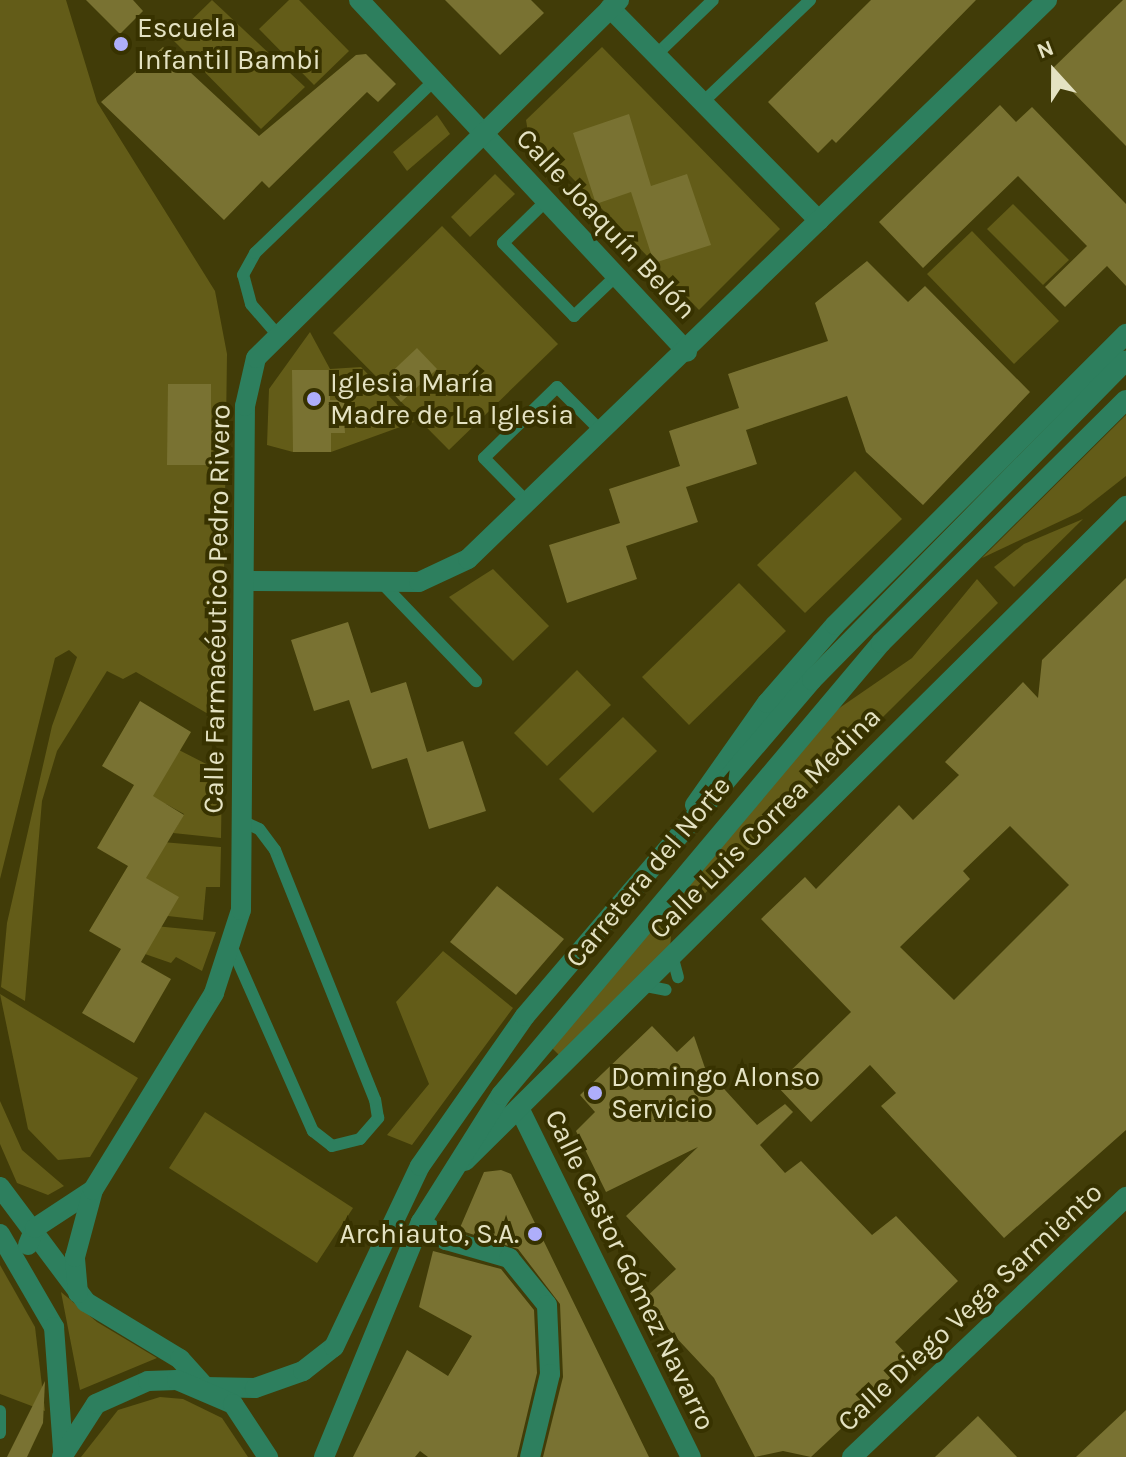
<!DOCTYPE html>
<meta charset="utf-8">
<style>
body{margin:0}
#map{position:relative;width:1126px;height:1457px;overflow:hidden;background:#413c08;font-family:Karla,sans-serif}
div>[style]{position:absolute}
[style*='--x']{left:calc(var(--x)*1px);top:calc(var(--y)*1px);width:calc(var(--w)*1px);rotate:calc(var(--a)*1deg)}
.green>*{inset:0;background:#635c18}
.building>*{inset:0;background:#797232}
.service>*{height:12px;margin:-6px;padding:0 6px;transform-origin:6px;border-radius:6px;background:#2d7f5e}
.minor>*{height:20px;margin:-10px;padding:0 10px;transform-origin:10px;border-radius:10px;background:#2d7f5e}
.tertiary>*{height:20px;margin:-10px;padding:0 10px;transform-origin:10px;border-radius:10px;background:#2d7f5e}
.dots>*{width:22px;height:22px;translate:-50% -50%;box-sizing:border-box;border:4px solid #373200;border-radius:50%}
span{translate:-50% -50%;white-space:nowrap;text-align:center;line-height:1.15;-webkit-text-stroke:8px #373200;paint-order:stroke}
.poi-label{font-size:28px;color:#e4e2c2}
.left{translate:0 -50%;text-align:left}
.right{translate:-100% -50%;text-align:right}
.street-label{font-size:28px;color:#e4e2c2}
.north{position:absolute;left:1014px;top:32px;width:80px;height:80px;-webkit-text-stroke:6px #373200;paint-order:stroke;rotate:339deg;font-size:22px;font-weight:700;line-height:32px;text-align:center;color:#e4e2c2}
.north::after{content:'';display:block;margin:auto;width:28px;height:36px;background:#e4e2c2;clip-path:polygon(50% 0,100% 100%,50% 72%,0 100%)}
</style>
<div id="map">
<div class="green">
<div style="clip-path:polygon(0 0,66px 0,97px 102px,215px 291px,227px 354px,222px 722px,136px 672px,123px 679px,107px 671px,57px 751px,42px 801px,25px 1001px,1px 987px,7px 923px,52px 726px,77px 657px,69px 650px,55px 658px,0 879px)"></div>
<div style="clip-path:polygon(212px 0,305px 87px,261px 129px,172px 39px)"></div>
<div style="clip-path:polygon(289px 0,299px 0,349px 51px,314px 85px,259px 29px)"></div>
<div style="clip-path:polygon(602px 47px,780px 229px,699px 310px,528px 132px,526px 120px)"></div>
<div style="clip-path:polygon(437px 115px,450px 134px,407px 171px,393px 152px)"></div>
<div style="clip-path:polygon(495px 174px,515px 194px,470px 237px,451px 217px)"></div>
<div style="clip-path:polygon(1013px 204px,1069px 260px,1043px 285px,987px 229px)"></div>
<div style="clip-path:polygon(442px 226px,558px 344px,449px 450px,333px 333px)"></div>
<div style="clip-path:polygon(972px 231px,1059px 321px,1014px 364px,927px 274px)"></div>
<div style="clip-path:polygon(310px 332px,330px 369px,361px 367px,414px 422px,331px 452px,331px 433px,345px 432px,344px 400px,330px 400px,330px 370px,293px 370px,293px 452px,267px 445px,269px 389px)"></div>
<div style="clip-path:polygon(1126px 415px,1126px 476px,1080px 512px,982px 558px)"></div>
<div style="clip-path:polygon(855px 471px,902px 519px,805px 613px,757px 565px)"></div>
<div style="clip-path:polygon(1083px 519px,1014px 587px,994px 567px,1024px 544px)"></div>
<div style="clip-path:polygon(493px 569px,549px 626px,513px 661px,449px 597px)"></div>
<div style="clip-path:polygon(977px 579px,998px 603px,672px 926px,670px 948px,560px 1056px,552px 1048px,835px 711px,912px 658px)"></div>
<div style="clip-path:polygon(739px 583px,786px 631px,689px 725px,642px 677px)"></div>
<div style="clip-path:polygon(577px 670px,611px 705px,547px 766px,514px 733px)"></div>
<div style="clip-path:polygon(623px 717px,657px 751px,593px 813px,559px 779px)"></div>
<div style="clip-path:polygon(175px 748px,222px 772px,221px 838px,173px 833px,184px 814px,166px 804px,147px 807px)"></div>
<div style="clip-path:polygon(162px 842px,221px 847px,220px 887px,206px 887px,203px 920px,168px 916px,140px 889px)"></div>
<div style="clip-path:polygon(155px 926px,216px 932px,202px 971px,176px 957px,171px 963px,145px 954px)"></div>
<div style="clip-path:polygon(443px 951px,513px 1008px,412px 1145px,387px 1135px,429px 1084px,396px 1002px)"></div>
<div style="clip-path:polygon(0 994px,138px 1078px,90px 1157px,58px 1160px,28px 1129px)"></div>
<div style="clip-path:polygon(0 1101px,22px 1150px,64px 1186px,48px 1195px,17px 1183px,0 1144px)"></div>
<div style="clip-path:polygon(205px 1112px,353px 1208px,317px 1263px,169px 1168px)"></div>
<div style="clip-path:polygon(0 1265px,35px 1327px,45px 1411px,0 1394px)"></div>
<div style="clip-path:polygon(61px 1292px,97px 1322px,157px 1358px,80px 1390px)"></div>
<div style="clip-path:polygon(160px 1397px,183px 1399px,222px 1418px,248px 1457px,81px 1457px,118px 1410px)"></div>
</div>
<div class="building">
<div style="clip-path:polygon(86px 0,133px 0,143px 11px,120px 34px)"></div>
<div style="clip-path:polygon(445px 0,531px 0,544px 13px,500px 55px)"></div>
<div style="clip-path:polygon(871px 0,976px 0,836px 143px,832px 139px,818px 153px,768px 102px)"></div>
<div style="clip-path:polygon(1123px 0,1126px 0,1126px 146px,1051px 70px)"></div>
<div style="clip-path:polygon(163px 47px,259px 136px,356px 55px,366px 54px,396px 84px,378px 102px,367px 92px,269px 188px,262px 181px,224px 220px,101px 102px)"></div>
<div style="clip-path:polygon(1000px 105px,1016px 122px,1032px 107px,1126px 204px,1126px 286px,1107px 266px,1065px 307px,1045px 287px,1087px 246px,1018px 176px,923px 268px,879px 222px)"></div>
<div style="clip-path:polygon(629px 114px,651px 186px,687px 174px,711px 245px,654px 263px,631px 192px,596px 204px,573px 133px)"></div>
<div style="clip-path:polygon(867px 261px,908px 302px,925px 286px,1030px 392px,923px 505px,866px 452px,847px 396px,746px 430px,757px 464px,686px 487px,698px 522px,626px 546px,637px 579px,567px 603px,549px 545px,620px 523px,609px 489px,680px 466px,669px 431px,739px 408px,728px 374px,828px 341px,815px 303px)"></div>
<div style="clip-path:polygon(417px 348px,437px 369px,401px 402px,382px 381px)"></div>
<div style="clip-path:polygon(292px 370px,330px 370px,330px 400px,344px 400px,345px 433px,331px 433px,331px 452px,293px 452px)"></div>
<div style="clip-path:polygon(168px 384px,211px 384px,211px 465px,167px 465px)"></div>
<div style="clip-path:polygon(evenodd,1126px 578px,1126px 1130px,1004px 1238px,881px 1106px,896px 1093px,870px 1065px,811px 1122px,776px 1085px,851px 1012px,761px 919px,805px 877px,816px 889px,899px 805px,913px 820px,959px 775px,945px 762px,1023px 682px,1038px 698px,1042px 660px,1126px 578px,1010px 826px,1069px 885px,954px 1000px,900px 947px,970px 879px,963px 871px,1010px 826px)"></div>
<div style="clip-path:polygon(348px 622px,371px 693px,406px 682px,427px 752px,463px 741px,486px 811px,429px 829px,407px 758px,372px 769px,349px 700px,314px 711px,291px 640px)"></div>
<div style="clip-path:polygon(140px 701px,191px 732px,153px 796px,184px 815px,146px 878px,179px 897px,141px 962px,171px 979px,134px 1043px,82px 1013px,121px 949px,89px 931px,128px 866px,97px 848px,134px 785px,102px 766px)"></div>
<div style="clip-path:polygon(497px 886px,564px 939px,516px 995px,450px 942px)"></div>
<div style="clip-path:polygon(652px 1026px,677px 1052px,694px 1036px,705px 1068px,757px 1125px,785px 1104px,793px 1112px,760px 1145px,785px 1173px,801px 1161px,872px 1235px,896px 1216px,958px 1281px,895px 1342px,913px 1361px,811px 1457px,783px 1451px,755px 1457px,714px 1378px,642px 1301px,676px 1269px,626px 1216px,698px 1147px,606px 1192px,576px 1131px,595px 1112px,580px 1095px)"></div>
<div style="clip-path:polygon(501px 1170px,511px 1174px,649px 1457px,543px 1457px,563px 1377px,560px 1304px,518px 1249px,459px 1230px,484px 1172px)"></div>
<div style="clip-path:polygon(433px 1251px,501px 1269px,534px 1310px,537px 1373px,517px 1457px,428px 1457px,420px 1451px,415px 1457px,353px 1457px,407px 1350px,448px 1376px,472px 1336px,419px 1307px)"></div>
<div style="clip-path:polygon(45px 1381px,43px 1423px,27px 1457px,7px 1457px)"></div>
<div style="clip-path:polygon(1126px 1410px,1126px 1457px,1076px 1457px)"></div>
<div style="clip-path:polygon(978px 1416px,1017px 1457px,935px 1457px)"></div>
</div>
<div class="service">
<div style="--x:656;--y:55;--w:79;--a:-44"></div>
<div style="--x:703;--y:102;--w:148;--a:-43.6"></div>
<div style="--x:546;--y:201;--w:60;--a:135.7"></div>
<div style="--x:503;--y:243;--w:102;--a:45.8"></div>
<div style="--x:574;--y:316;--w:58;--a:-43.6"></div>
<div style="--x:276;--y:333;--w:38;--a:-131"></div>
<div style="--x:251;--y:304;--w:30;--a:-105"></div>
<div style="--x:243;--y:275;--w:25;--a:-61"></div>
<div style="--x:255;--y:253;--w:248;--a:-43.9"></div>
<div style="--x:528;--y:503;--w:63;--a:-134.4"></div>
<div style="--x:484;--y:458;--w:102;--a:-44.2"></div>
<div style="--x:557;--y:387;--w:64;--a:45"></div>
<div style="--x:380;--y:581;--w:139;--a:46.2"></div>
<div style="--x:233;--y:950;--w:198;--a:66.2"></div>
<div style="--x:313;--y:1131;--w:24;--a:38"></div>
<div style="--x:332;--y:1146;--w:29;--a:-14"></div>
<div style="--x:360;--y:1139;--w:28;--a:-49"></div>
<div style="--x:378;--y:1118;--w:18;--a:-99"></div>
<div style="--x:375;--y:1100;--w:269;--a:-111.8"></div>
<div style="--x:275;--y:850;--w:26;--a:-127"></div>
<div style="--x:259;--y:829;--w:19;--a:-155"></div>
<div style="--x:672;--y:955;--w:23;--a:75"></div>
<div style="--x:641;--y:985;--w:25;--a:11"></div>
<div style="--x:0;--y:1411;--w:22;--a:90"></div>
</div>
<div class="minor">
<div style="--x:359;--y:0;--w:481;--a:47"></div>
<div style="--x:610;--y:8;--w:298;--a:45.5"></div>
<div style="--x:244;--y:581;--w:175;--a:0.3"></div>
<div style="--x:419;--y:582;--w:54;--a:-25.1"></div>
<div style="--x:468;--y:559;--w:805;--a:-43.99"></div>
<div style="--x:695;--y:805;--w:125;--a:-54.8"></div>
<div style="--x:767;--y:703;--w:103;--a:-48.9"></div>
<div style="--x:835;--y:625;--w:412;--a:-45"></div>
<div style="--x:519;--y:1108;--w:389;--a:63.8"></div>
<div style="--x:465;--y:1161;--w:931;--a:-44.74"></div>
<div style="--x:0;--y:1187;--w:144;--a:53.2"></div>
<div style="--x:86;--y:1302;--w:110;--a:31.2"></div>
<div style="--x:180;--y:1359;--w:38;--a:48"></div>
<div style="--x:421;--y:1222;--w:31;--a:36"></div>
<div style="--x:446;--y:1240;--w:66;--a:15.9"></div>
<div style="--x:509;--y:1258;--w:60;--a:51"></div>
<div style="--x:547;--y:1305;--w:69;--a:87.5"></div>
<div style="--x:550;--y:1374;--w:85;--a:103.5"></div>
<div style="--x:0;--y:1234;--w:108;--a:59.9"></div>
<div style="--x:54;--y:1327;--w:124;--a:85.8"></div>
<div style="--x:28;--y:1245;--w:18;--a:-68"></div>
<div style="--x:35;--y:1228;--w:69;--a:-33.2"></div>
<div style="--x:78;--y:1293;--w:36;--a:-95"></div>
<div style="--x:75;--y:1257;--w:69;--a:-75"></div>
<div style="--x:93;--y:1190;--w:231;--a:-58.4"></div>
<div style="--x:214;--y:993;--w:87;--a:-72"></div>
<div style="--x:241;--y:910;--w:504;--a:-89.55"></div>
<div style="--x:245;--y:406;--w:49;--a:-77.1"></div>
<div style="--x:256;--y:358;--w:510;--a:-44.6"></div>
<div style="--x:852;--y:1457;--w:378;--a:-43.5"></div>
</div>
<div class="tertiary">
<div style="--x:205;--y:1387;--w:50;--a:1.1"></div>
<div style="--x:255;--y:1388;--w:51;--a:-19.5"></div>
<div style="--x:303;--y:1371;--w:39;--a:-38"></div>
<div style="--x:334;--y:1347;--w:200;--a:-64.6"></div>
<div style="--x:420;--y:1166;--w:183;--a:-55"></div>
<div style="--x:525;--y:1016;--w:442;--a:-49.5"></div>
<div style="--x:812;--y:680;--w:448;--a:-45.5"></div>
<div style="--x:62;--y:1457;--w:63;--a:-57.3"></div>
<div style="--x:96;--y:1404;--w:57;--a:-23.9"></div>
<div style="--x:148;--y:1381;--w:29;--a:-2"></div>
<div style="--x:177;--y:1380;--w:61;--a:23.2"></div>
<div style="--x:233;--y:1404;--w:64;--a:56.6"></div>
<div style="--x:324;--y:1457;--w:254;--a:-67.6"></div>
<div style="--x:421;--y:1222;--w:150;--a:-57.8"></div>
<div style="--x:501;--y:1095;--w:591;--a:-49.95"></div>
<div style="--x:881;--y:643;--w:345;--a:-44.8"></div>
</div>
<div class="dots">
<div style="left:121px;top:44px;background:#aeaefa"></div>
<div style="left:314px;top:399px;background:#aeaefa"></div>
<div style="left:595px;top:1093px;background:#aeaefa"></div>
<div style="left:535px;top:1234px;background:#aeaefa"></div>
</div>
<div class="poi-label">
<span class="left" style="left:137px;top:44px">Escuela<br>Infantil Bambi</span>
<span class="left" style="left:330px;top:399px">Iglesia María<br>Madre de La Iglesia</span>
<span class="left" style="left:611px;top:1093px">Domingo Alonso<br>Servicio</span>
<span class="right" style="left:519px;top:1234px">Archiauto, S.A.</span>
</div>
<div class="street-label">
<span style="left:606px;top:224px;rotate:47deg">Calle Joaquín Belón</span>
<span style="left:217px;top:609px;rotate:-89deg">Calle Farmacéutico Pedro Rivero</span>
<span style="left:765px;top:823px;rotate:-45deg">Calle Luis Correa Medina</span>
<span style="left:648px;top:872px;rotate:-50deg">Carretera del Norte</span>
<span style="left:630px;top:1270px;rotate:64deg">Calle Castor Gómez Navarro</span>
<span style="left:970px;top:1307px;rotate:-43deg">Calle Diego Vega Sarmiento</span>
</div>
<div class="north">N</div>
</div>
